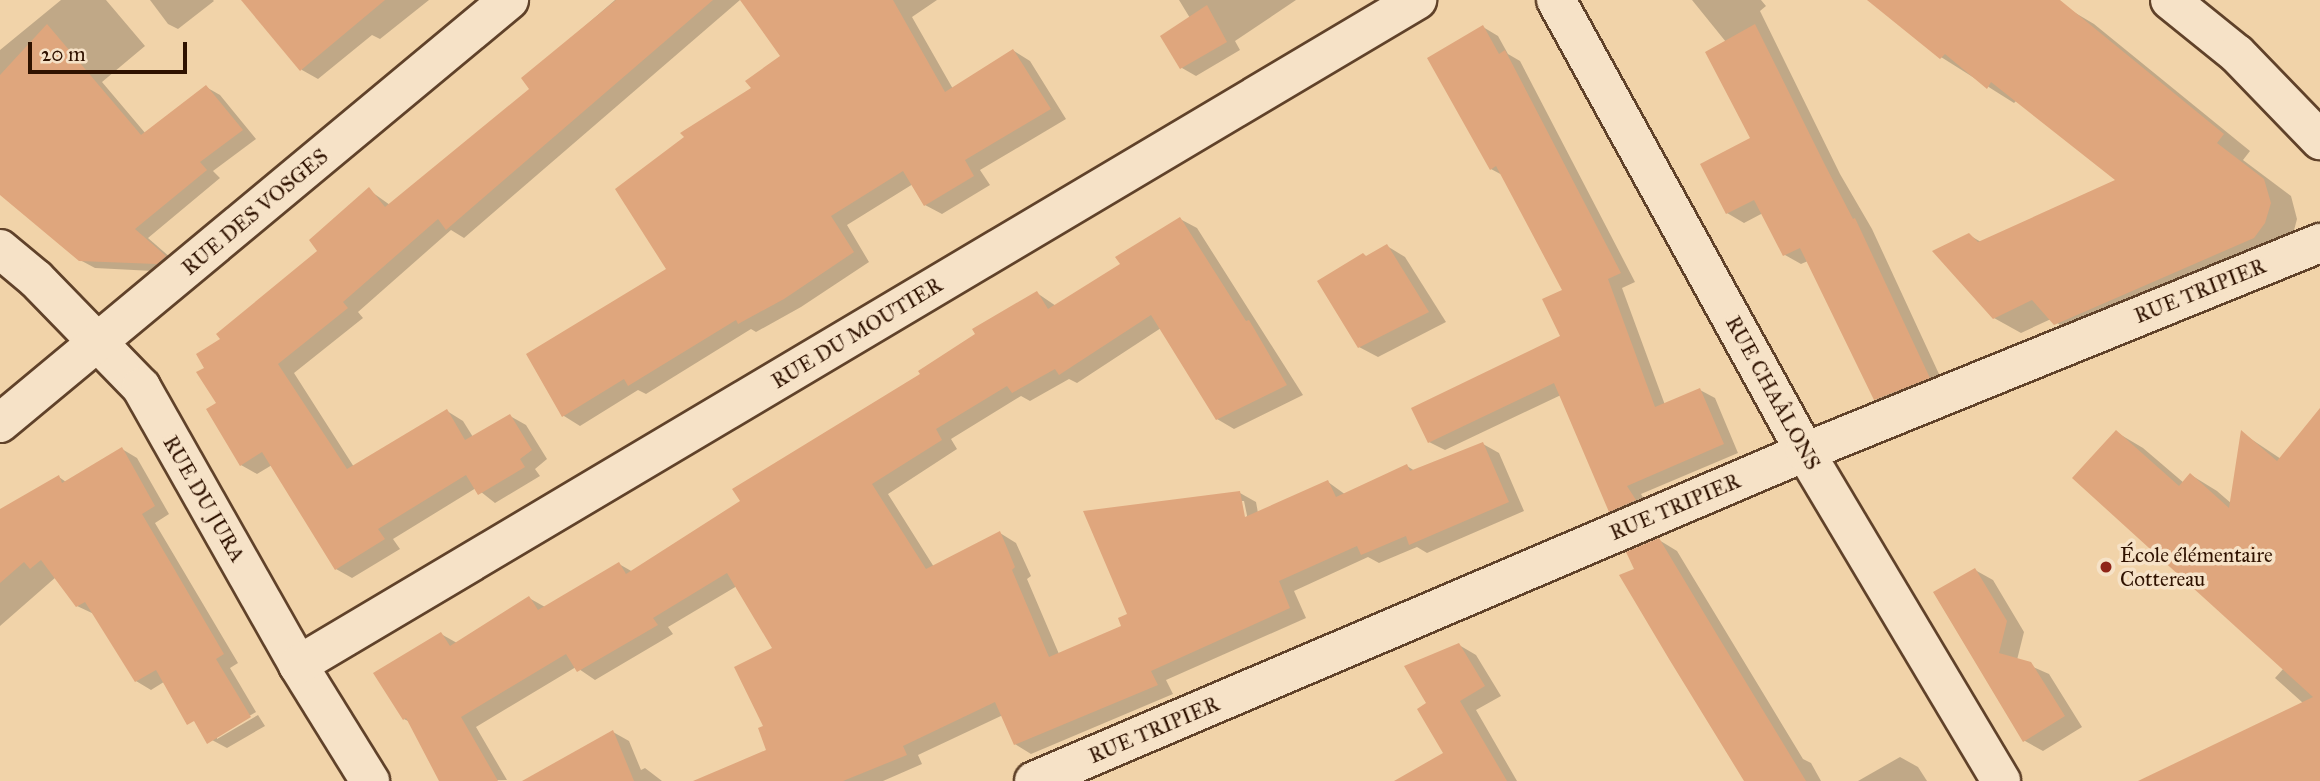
<!DOCTYPE html>
<meta charset="utf-8">
<style>
body{margin:0}
#map{position:relative;width:2320px;height:781px;overflow:hidden;background:#f1d3a9;font-family:"IM FELL Great Primer",serif}
div>[style]{position:absolute}
[style*='--x']{left:calc(var(--x)*1px);top:calc(var(--y)*1px);width:calc(var(--w)*1px);rotate:calc(var(--a)*1deg)}
.shadow>*{inset:0;background:#0003}
.building>*{inset:0;background:#dfa67d}
.roads{filter:drop-shadow(2px 0 #60422a) drop-shadow(-2px 0 #60422a) drop-shadow(0 2px #60422a) drop-shadow(0 -2px #60422a)}
.street>*{height:38px;margin:-19px;padding:0 19px;transform-origin:19px;border-radius:19px;background:#f6e2c7}
.secondary>*{height:38px;margin:-19px;padding:0 19px;transform-origin:19px;border-radius:19px;background:#f6e2c7}
.dots>*{width:19px;height:19px;translate:-50% -50%;box-sizing:border-box;border:4px solid #f6e2c7;border-radius:50%}
span{translate:-50% -50%;white-space:nowrap;text-align:center;line-height:1.15;-webkit-text-stroke:7px #f6e2c7;paint-order:stroke}
.street-label{font-size:21px;color:#2f1200}
.poi-label{font-size:21px;color:#2f1200}
.left{translate:0 -50%;text-align:left}
.scale{position:absolute;left:28px;top:42px;width:159px;height:32px;box-sizing:border-box;border:4px solid #2f1200;border-top:0;padding-left:9px;font-size:21px;line-height:24px;white-space:nowrap;color:#2f1200;-webkit-text-stroke:5px #f6e2c7;paint-order:stroke}
</style>
<div id="map">
<div class="shadow">
<div style="clip-path:polygon(61px 0,106px 0,145px 46px,102px 82px,146px 134px,206px 87px,220px 95px,256px 139px,213px 171px,220px 178px,148px 238px,179px 265px,172px 272px,95px 268px,80px 260px,0 192px,0 50px)"></div>
<div style="clip-path:polygon(150px 0,213px 0,214px 1px,178px 29px,168px 24px)"></div>
<div style="clip-path:polygon(268px 0,429px 0,380px 39px,372px 35px,318px 79px,302px 70px)"></div>
<div style="clip-path:polygon(615px 0,740px 0,464px 238px,451px 230px,358px 312px,363px 318px,294px 373px,354px 467px,447px 411px,463px 421px,473px 437px,510px 416px,526px 425px,547px 459px,535px 469px,540px 476px,495px 503px,476px 488px,393px 539px,400px 549px,352px 578px,336px 569px,272px 465px,257px 474px,241px 465px,206px 369px,222px 340px,320px 251px,369px 190px,390px 205px,531px 89px,524px 79px)"></div>
<div style="clip-path:polygon(742px 0,937px 0,912px 17px,953px 89px,1014px 51px,1030px 61px,1066px 119px,980px 170px,990px 185px,942px 214px,925px 205px,913px 184px,847px 225px,869px 262px,801px 307px,756px 332px,751px 329px,646px 394px,638px 390px,580px 426px,564px 416px,528px 354px,668px 269px,754px 88px,782px 56px)"></div>
<div style="clip-path:polygon(1179px 0,1296px 0,1235px 41px,1240px 50px,1196px 76px,1182px 68px,1190px 18px)"></div>
<div style="clip-path:polygon(1692px 0,1761px 0,1766px 6px,1760px 11px,1840px 174px,1872px 229px,1945px 387px,1892px 409px,1875px 399px,1808px 261px,1801px 264px,1785px 255px,1763px 213px,1744px 223px,1727px 213px,1752px 139px,1726px 42px)"></div>
<div style="clip-path:polygon(1873px 0,2051px 0,2067px 8px,2094px 24px,2250px 151px,2243px 160px,2291px 196px,2297px 219px,2292px 238px,2082px 339px,2051px 319px,2021px 333px,1994px 318px,1969px 235px,1981px 242px,2118px 180px,2017px 100px,2014px 103px,1941px 57px)"></div>
<div style="clip-path:polygon(1483px 27px,1498px 36px,1508px 54px,1520px 61px,1635px 282px,1622px 288px,1665px 405px,1700px 390px,1715px 398px,1738px 453px,1641px 494px,1650px 509px,1626px 519px,1611px 511px,1561px 395px,1445px 450px,1429px 442px,1563px 337px,1564px 290px,1504px 176px,1491px 169px)"></div>
<div style="clip-path:polygon(evenodd,1180px 219px,1197px 228px,1303px 395px,1234px 429px,1217px 419px,1161px 328px,1077px 383px,1069px 379px,1030px 401px,1021px 396px,951px 439px,957px 449px,888px 494px,934px 567px,1000px 533px,1016px 543px,1031px 576px,1027px 579px,1059px 654px,1123px 627px,1129px 615px,1240px 493px,1256px 502px,1258px 513px,1328px 482px,1346px 495px,1407px 466px,1415px 471px,1483px 444px,1499px 453px,1524px 511px,1427px 553px,1417px 547px,1379px 563px,1368px 557px,1294px 591px,1306px 618px,1166px 680px,1173px 694px,1031px 754px,1015px 744px,1003px 715px,918px 755px,922px 764px,883px 781px,698px 781px,768px 751px,765px 727px,774px 649px,737px 586px,668px 627px,673px 634px,595px 680px,576px 667px,476px 727px,507px 780px,441px 781px,410px 722px,404px 719px,441px 634px,457px 643px,529px 598px,545px 607px,619px 564px,633px 572px,742px 502px,1037px 293px,1056px 306px,1122px 265px,1180px 219px,1240px 501px,1244px 501px,1249px 525px,1245px 526px,1240px 501px)"></div>
<div style="clip-path:polygon(1387px 246px,1405px 257px,1446px 322px,1378px 357px,1359px 347px)"></div>
<div style="clip-path:polygon(2116px 432px,2143px 448px,2184px 483px,2191px 475px,2217px 491px,2232px 504px,2242px 433px,2281px 459px,2320px 435px,2320px 781px,2142px 781px,2303px 703px,2275px 678px,2284px 668px)"></div>
<div style="clip-path:polygon(122px 449px,137px 458px,169px 514px,155px 523px,238px 663px,230px 668px,256px 712px,217px 735px,217px 739px,258px 715px,265px 726px,227px 748px,212px 740px,175px 675px,151px 690px,136px 681px,94px 614px,77px 606px,56px 577px,0 626px,0 517px,59px 477px,66px 482px)"></div>
<div style="clip-path:polygon(1659px 540px,1677px 551px,1803px 759px,1811px 763px,1821px 781px,1745px 781px,1636px 570px)"></div>
<div style="clip-path:polygon(1975px 570px,1993px 580px,2024px 632px,2017px 660px,2049px 674px,2082px 727px,2043px 751px,2025px 741px,1935px 593px)"></div>
<div style="clip-path:polygon(1459px 645px,1476px 655px,1501px 696px,1476px 710px,1517px 781px,1397px 781px,1445px 753px)"></div>
<div style="clip-path:polygon(613px 732px,629px 741px,641px 770px,645px 768px,662px 781px,536px 781px)"></div>
<div style="clip-path:polygon(1900px 757px,1918px 767px,1927px 781px,1858px 781px)"></div>
</div>
<div class="building">
<div style="clip-path:polygon(241px 0,385px 0,300px 71px)"></div>
<div style="clip-path:polygon(616px 0,713px 0,446px 230px,438px 219px,343px 302px,348px 308px,278px 364px,347px 469px,447px 409px,465px 440px,510px 414px,532px 450px,520px 459px,525px 467px,478px 495px,466px 475px,378px 529px,385px 539px,335px 570px,262px 452px,240px 466px,206px 409px,216px 403px,196px 372px,204px 368px,196px 354px,220px 339px,216px 334px,317px 251px,309px 240px,369px 187px,385px 207px,529px 89px,521px 78px)"></div>
<div style="clip-path:polygon(740px 0,893px 0,945px 92px,1013px 49px,1051px 109px,965px 160px,974px 176px,924px 206px,903px 171px,831px 216px,854px 252px,784px 299px,738px 324px,736px 320px,628px 386px,624px 379px,562px 417px,526px 354px,666px 269px,615px 189px,684px 137px,680px 133px,751px 88px,745px 81px,780px 56px)"></div>
<div style="clip-path:polygon(1867px 0,2060px 0,2224px 134px,2217px 143px,2264px 179px,2271px 203px,2265px 223px,2254px 238px,2054px 325px,2032px 300px,1993px 319px,1932px 251px,1969px 233px,1978px 242px,2115px 180px,1991px 82px,1987px 89px,1945px 54px,1940px 59px)"></div>
<div style="clip-path:polygon(1207px 5px,1227px 42px,1180px 69px,1160px 36px)"></div>
<div style="clip-path:polygon(47px 24px,141px 135px,206px 85px,243px 130px,200px 162px,207px 170px,135px 229px,166px 256px,157px 264px,79px 261px,0 195px,0 75px)"></div>
<div style="clip-path:polygon(1755px 24px,1824px 163px,1853px 219px,1855px 218px,1930px 378px,1874px 400px,1800px 248px,1783px 256px,1754px 200px,1726px 214px,1700px 164px,1750px 138px,1705px 52px)"></div>
<div style="clip-path:polygon(1483px 25px,1499px 54px,1505px 50px,1621px 273px,1608px 279px,1655px 407px,1700px 388px,1724px 444px,1627px 486px,1636px 500px,1609px 512px,1554px 383px,1428px 443px,1411px 408px,1560px 336px,1542px 299px,1562px 290px,1496px 166px,1490px 170px,1427px 58px)"></div>
<div style="clip-path:polygon(1180px 217px,1246px 321px,1249px 320px,1287px 385px,1216px 420px,1151px 315px,1059px 375px,1055px 369px,1012px 393px,1007px 386px,936px 429px,942px 440px,872px 484px,926px 569px,1000px 531px,1015px 567px,1012px 570px,1049px 657px,1121px 626px,1118px 618px,1127px 614px,1083px 511px,1240px 491px,1245px 517px,1328px 480px,1336px 497px,1407px 464px,1410px 471px,1483px 442px,1509px 502px,1409px 545px,1406px 536px,1361px 555px,1357px 546px,1279px 581px,1290px 608px,1151px 671px,1158px 685px,1014px 745px,995px 702px,903px 746px,907px 755px,843px 781px,693px 781px,766px 750px,758px 728px,763px 726px,734px 667px,772px 648px,727px 573px,653px 618px,658px 625px,577px 672px,566px 654px,461px 717px,498px 781px,439px 781px,406px 718px,403px 720px,373px 673px,441px 632px,450px 646px,529px 596px,538px 610px,619px 562px,626px 574px,740px 501px,732px 489px,920px 374px,918px 371px,975px 334px,972px 329px,1037px 291px,1048px 309px,1120px 264px,1115px 257px)"></div>
<div style="clip-path:polygon(1387px 244px,1429px 312px,1358px 348px,1317px 281px,1363px 253px,1366px 256px)"></div>
<div style="clip-path:polygon(2320px 408px,2320px 781px,2138px 781px,2313px 697px,2072px 478px,2116px 430px,2179px 486px,2190px 473px,2229px 508px,2241px 430px,2277px 461px)"></div>
<div style="clip-path:polygon(122px 447px,155px 506px,142px 514px,224px 654px,216px 659px,251px 717px,207px 744px,194px 721px,187px 725px,156px 670px,135px 682px,85px 602px,76px 607px,41px 560px,30px 569px,24px 562px,0 583px,0 509px,59px 475px,62px 483px)"></div>
<div style="clip-path:polygon(1659px 538px,1719px 638px,1806px 781px,1744px 781px,1669px 659px,1619px 575px,1634px 569px,1626px 552px)"></div>
<div style="clip-path:polygon(1975px 568px,2007px 621px,1999px 653px,2031px 662px,2065px 716px,2023px 742px,1933px 592px)"></div>
<div style="clip-path:polygon(1459px 643px,1485px 686px,1460px 701px,1507px 781px,1394px 781px,1443px 753px,1417px 709px,1426px 703px,1404px 666px)"></div>
<div style="clip-path:polygon(613px 730px,634px 781px,522px 781px)"></div>
</div>
<div class="roads">
<div class="street">
<div style="--x:1556;--y:0;--w:516;--a:61.15"></div>
<div style="--x:1805;--y:452;--w:383;--a:59.2"></div>
<div style="--x:0;--y:249;--w:47;--a:39.8"></div>
<div style="--x:36;--y:279;--w:151;--a:45.8"></div>
<div style="--x:141;--y:387;--w:319;--a:60.5"></div>
<div style="--x:298;--y:665;--w:137;--a:58.2"></div>
<div style="--x:0;--y:423;--w:662;--a:-39.73"></div>
<div style="--x:298;--y:665;--w:1302;--a:-30.72"></div>
<div style="--x:1034;--y:781;--w:838;--a:-23.11"></div>
<div style="--x:1805;--y:452;--w:556;--a:-22.09"></div>
</div>
<div class="secondary">
<div style="--x:2170;--y:0;--w:86;--a:38.9"></div>
<div style="--x:2237;--y:54;--w:120;--a:46"></div>
</div>
</div>
<div class="dots">
<div style="left:2106px;top:567px;background:#8f2418"></div>
</div>
<div class="street-label">
<span style="left:255px;top:212px;rotate:-40deg">RUE DES VOSGES</span>
<span style="left:2200px;top:291px;rotate:-22deg">RUE TRIPIER</span>
<span style="left:857px;top:333px;rotate:-31deg">RUE DU MOUTIER</span>
<span style="left:1773px;top:393px;rotate:61deg">RUE CHAÂLONS</span>
<span style="left:204px;top:499px;rotate:60deg">RUE DU JURA</span>
<span style="left:1675px;top:507px;rotate:-23deg">RUE TRIPIER</span>
<span style="left:1154px;top:730px;rotate:-23deg">RUE TRIPIER</span>
</div>
<div class="poi-label">
<span class="left" style="left:2120px;top:567px">École élémentaire<br>Cottereau</span>
</div>
<div class="scale">20 m</div>
</div>
